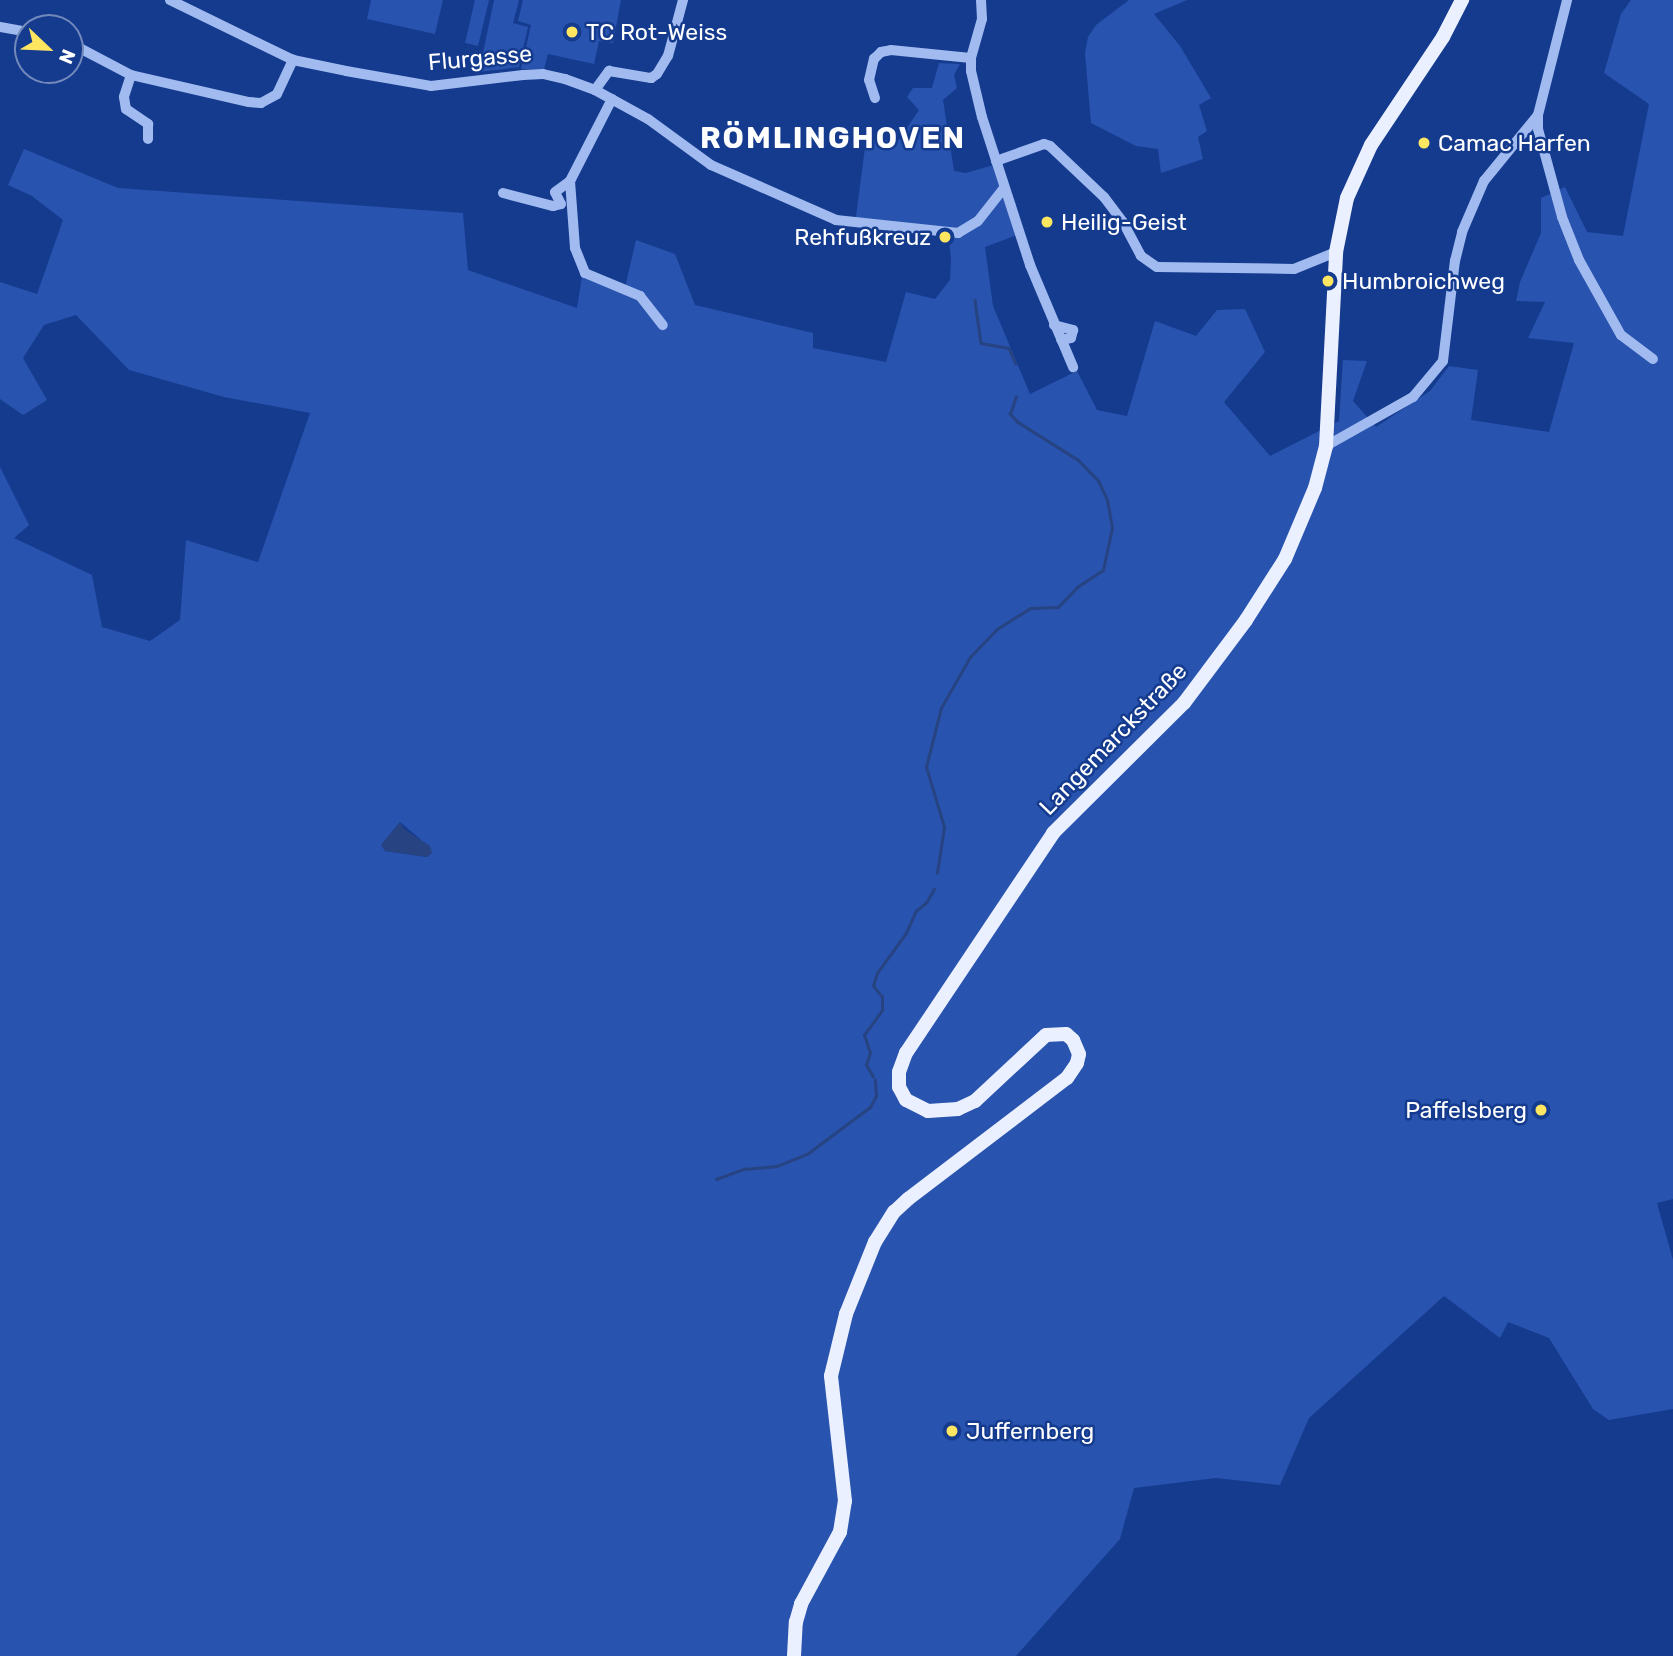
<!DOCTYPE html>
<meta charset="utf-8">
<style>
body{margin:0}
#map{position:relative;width:1673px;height:1656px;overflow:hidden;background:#153b8f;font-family:Rubik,sans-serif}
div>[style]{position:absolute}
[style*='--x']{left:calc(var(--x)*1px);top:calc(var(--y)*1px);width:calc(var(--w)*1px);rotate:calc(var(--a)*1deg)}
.green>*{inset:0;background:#2853ae}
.water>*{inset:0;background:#274382}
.stream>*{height:2.5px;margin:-1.25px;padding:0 1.25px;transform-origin:1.25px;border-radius:1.25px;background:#274382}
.minor>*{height:10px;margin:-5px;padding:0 5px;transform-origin:5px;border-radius:5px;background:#a1bbf0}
.major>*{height:14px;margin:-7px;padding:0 7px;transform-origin:7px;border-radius:7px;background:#eaf0ff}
.dots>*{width:19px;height:19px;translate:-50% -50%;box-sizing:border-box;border:4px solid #153b8f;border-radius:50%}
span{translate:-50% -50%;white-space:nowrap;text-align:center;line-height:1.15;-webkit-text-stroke:5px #153b8f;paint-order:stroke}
.poi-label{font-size:23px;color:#fff}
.left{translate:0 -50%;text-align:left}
.right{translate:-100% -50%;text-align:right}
.street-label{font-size:23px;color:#fff}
.district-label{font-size:30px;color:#fff;font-weight:700;letter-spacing:2px}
.north{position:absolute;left:14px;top:14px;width:70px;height:70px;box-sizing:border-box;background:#153b8f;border:2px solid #7389bc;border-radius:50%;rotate:113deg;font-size:19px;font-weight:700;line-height:28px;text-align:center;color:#fff}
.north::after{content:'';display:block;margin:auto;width:24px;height:32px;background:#ffe660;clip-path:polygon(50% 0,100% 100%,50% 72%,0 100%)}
</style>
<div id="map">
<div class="green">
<div style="clip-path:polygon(371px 0,443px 0,435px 34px,367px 19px)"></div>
<div style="clip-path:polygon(475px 0,489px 0,478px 46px,465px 43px)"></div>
<div style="clip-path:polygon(494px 0,519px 0,513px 23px,528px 27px,519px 67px,479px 72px)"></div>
<div style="clip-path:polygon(523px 0,621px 0,613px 43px,599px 41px,594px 64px,548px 54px,544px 69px,521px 69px,531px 25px,518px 21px)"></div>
<div style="clip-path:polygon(1129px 0,1187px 0,1154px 14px,1180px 46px,1211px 98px,1199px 105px,1207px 131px,1198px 137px,1203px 159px,1161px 173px,1158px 149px,1136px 146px,1091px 123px,1085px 53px,1088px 37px,1096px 25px)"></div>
<div style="clip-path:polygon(evenodd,1631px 0,1673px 0,1673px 1199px,1657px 1203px,1673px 1260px,1673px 1409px,1609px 1420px,1593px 1409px,1549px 1338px,1508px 1322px,1500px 1338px,1444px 1296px,1309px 1418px,1280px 1485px,1216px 1478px,1134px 1488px,1120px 1539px,1016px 1656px,0 1656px,0 467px,29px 525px,14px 538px,92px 575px,102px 627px,150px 641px,180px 620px,186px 540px,258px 562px,310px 413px,224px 397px,129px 370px,76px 315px,44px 325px,23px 358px,47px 400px,23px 415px,0 399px,0 282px,37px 294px,63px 220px,32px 196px,8px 185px,24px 149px,118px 188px,463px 213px,468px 270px,577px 308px,582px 276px,624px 292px,636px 240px,675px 254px,695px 305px,813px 333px,813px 348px,886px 362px,906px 292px,935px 299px,950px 280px,951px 258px,948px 233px,855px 224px,866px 140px,899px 140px,919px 110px,907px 97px,913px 88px,932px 88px,939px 63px,960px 64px,954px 75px,957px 88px,943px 100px,954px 171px,966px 173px,997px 164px,1017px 235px,985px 247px,993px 306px,1030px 394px,1077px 371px,1097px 410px,1127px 416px,1155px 321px,1196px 336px,1217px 310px,1245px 309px,1265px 352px,1224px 402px,1270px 456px,1339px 421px,1343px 360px,1367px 361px,1353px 401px,1376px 427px,1430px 391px,1449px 366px,1478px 370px,1471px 420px,1549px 432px,1574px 343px,1528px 338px,1545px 302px,1516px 301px,1520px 282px,1541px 233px,1541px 198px,1565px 187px,1587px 232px,1623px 236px,1649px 104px,1604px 73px,1621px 14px,1631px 0,400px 822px,419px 838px,432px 853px,427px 857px,385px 851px,382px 844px,400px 822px)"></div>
</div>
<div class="water">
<div style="clip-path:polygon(400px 822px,404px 829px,430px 846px,432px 853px,427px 857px,385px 851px,381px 845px)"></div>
</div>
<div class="stream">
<div style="--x:975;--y:300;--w:43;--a:82.1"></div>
<div style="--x:981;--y:343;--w:28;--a:10"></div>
<div style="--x:1009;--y:348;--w:17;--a:66"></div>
<div style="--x:937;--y:873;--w:47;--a:-81.3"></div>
<div style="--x:944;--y:827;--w:63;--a:-106.7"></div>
<div style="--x:926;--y:767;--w:61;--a:-75.7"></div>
<div style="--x:941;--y:708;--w:59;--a:-60.4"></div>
<div style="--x:970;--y:657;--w:39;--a:-46"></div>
<div style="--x:997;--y:629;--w:39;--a:-32"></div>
<div style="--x:1030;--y:608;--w:28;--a:-2"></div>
<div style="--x:1058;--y:607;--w:28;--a:-46"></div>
<div style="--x:1077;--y:587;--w:31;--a:-33"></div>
<div style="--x:1103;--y:570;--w:43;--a:-77.9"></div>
<div style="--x:1112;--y:528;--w:28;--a:-100"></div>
<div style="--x:1107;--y:500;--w:21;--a:-115"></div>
<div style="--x:1098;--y:481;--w:28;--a:-134"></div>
<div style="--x:1079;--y:461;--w:73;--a:-147.8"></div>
<div style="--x:1017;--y:422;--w:11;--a:-131"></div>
<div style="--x:1010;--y:414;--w:18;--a:-71"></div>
<div style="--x:873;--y:1077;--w:14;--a:-120"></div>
<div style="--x:866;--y:1065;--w:13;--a:-72"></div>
<div style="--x:870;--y:1053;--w:19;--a:-108"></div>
<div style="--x:864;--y:1035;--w:31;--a:-54"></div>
<div style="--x:882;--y:1010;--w:13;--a:-90"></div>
<div style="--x:882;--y:997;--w:14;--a:-129"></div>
<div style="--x:873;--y:986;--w:14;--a:-73"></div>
<div style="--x:877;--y:973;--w:49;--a:-54.1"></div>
<div style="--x:906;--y:933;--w:24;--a:-66"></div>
<div style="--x:916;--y:911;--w:13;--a:-39"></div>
<div style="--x:926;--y:903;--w:16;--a:-60"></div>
<div style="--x:716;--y:1179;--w:30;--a:-20"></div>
<div style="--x:744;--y:1169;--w:33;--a:-5"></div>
<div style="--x:777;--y:1166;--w:32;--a:-22"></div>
<div style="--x:807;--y:1154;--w:79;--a:-36.7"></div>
<div style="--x:870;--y:1107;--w:13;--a:-61"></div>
<div style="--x:876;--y:1096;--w:16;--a:-94"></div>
</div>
<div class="minor">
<div style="--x:170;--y:0;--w:137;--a:26"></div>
<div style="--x:293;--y:60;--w:54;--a:11.7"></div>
<div style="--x:346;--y:71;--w:86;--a:10"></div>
<div style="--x:431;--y:86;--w:93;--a:-6.8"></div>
<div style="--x:523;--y:75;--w:20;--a:-3"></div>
<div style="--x:543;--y:74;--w:23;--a:13"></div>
<div style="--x:565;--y:79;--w:32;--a:20"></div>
<div style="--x:595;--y:90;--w:60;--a:28.7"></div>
<div style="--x:648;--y:119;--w:78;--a:36.1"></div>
<div style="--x:711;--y:165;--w:137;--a:23.7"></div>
<div style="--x:836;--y:220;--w:123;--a:6.1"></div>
<div style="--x:958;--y:233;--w:23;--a:-31"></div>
<div style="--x:978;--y:221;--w:42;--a:-51.8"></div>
<div style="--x:981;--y:0;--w:19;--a:87"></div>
<div style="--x:982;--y:19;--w:41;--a:105.8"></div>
<div style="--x:971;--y:58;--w:13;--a:90"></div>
<div style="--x:971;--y:71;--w:47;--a:76.6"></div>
<div style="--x:982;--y:117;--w:156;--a:72"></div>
<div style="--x:1030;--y:265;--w:111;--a:67.1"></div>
<div style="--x:0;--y:27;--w:28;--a:10"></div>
<div style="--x:70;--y:43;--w:69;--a:27.7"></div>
<div style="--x:131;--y:75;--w:121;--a:12.9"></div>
<div style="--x:249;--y:102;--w:12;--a:5"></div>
<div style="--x:261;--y:103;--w:18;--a:-29"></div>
<div style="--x:277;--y:94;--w:38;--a:-65"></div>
<div style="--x:131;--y:75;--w:23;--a:108"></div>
<div style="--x:124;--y:97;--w:12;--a:81"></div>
<div style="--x:126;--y:109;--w:27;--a:34"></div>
<div style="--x:148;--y:124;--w:15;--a:90"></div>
<div style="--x:595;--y:90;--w:24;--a:-54"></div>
<div style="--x:609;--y:71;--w:43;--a:9.5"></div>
<div style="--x:651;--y:78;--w:7;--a:-34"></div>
<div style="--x:657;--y:74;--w:21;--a:-59"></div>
<div style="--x:668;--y:56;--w:58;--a:-75"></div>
<div style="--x:875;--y:98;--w:19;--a:-108"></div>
<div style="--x:869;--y:80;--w:22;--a:-77"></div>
<div style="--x:874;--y:59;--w:10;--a:-45"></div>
<div style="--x:881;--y:52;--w:10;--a:-11"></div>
<div style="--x:891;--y:50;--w:80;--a:5.7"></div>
<div style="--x:612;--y:99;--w:92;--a:117.1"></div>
<div style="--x:570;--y:181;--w:67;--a:85.7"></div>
<div style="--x:575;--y:248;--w:27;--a:68"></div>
<div style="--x:585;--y:273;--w:60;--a:22.7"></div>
<div style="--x:640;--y:296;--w:37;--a:52"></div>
<div style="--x:1538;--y:115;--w:14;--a:90"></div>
<div style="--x:1538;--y:129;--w:91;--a:74.7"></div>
<div style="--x:1562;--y:217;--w:46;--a:68.4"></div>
<div style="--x:1579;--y:260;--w:86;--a:60.8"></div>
<div style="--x:1621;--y:335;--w:40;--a:37"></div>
<div style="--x:996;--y:161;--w:51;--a:-19.5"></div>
<div style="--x:1044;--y:144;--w:6;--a:18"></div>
<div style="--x:1050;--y:146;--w:74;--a:43.4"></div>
<div style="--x:1104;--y:197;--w:31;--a:53"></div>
<div style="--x:1123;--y:222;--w:38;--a:62"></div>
<div style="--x:1141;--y:256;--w:19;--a:35"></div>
<div style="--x:1157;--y:267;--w:137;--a:0.8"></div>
<div style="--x:1294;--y:269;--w:45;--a:-22"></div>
<div style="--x:503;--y:193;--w:52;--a:14.6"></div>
<div style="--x:553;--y:206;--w:8;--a:-14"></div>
<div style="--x:561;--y:204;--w:13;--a:-117"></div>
<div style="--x:555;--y:192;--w:19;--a:-36"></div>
<div style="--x:1054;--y:325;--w:20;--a:15"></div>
<div style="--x:1073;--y:330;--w:8;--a:104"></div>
<div style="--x:1071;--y:338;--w:10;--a:169"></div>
<div style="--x:1326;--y:446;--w:100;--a:-29.4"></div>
<div style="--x:1413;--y:397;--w:47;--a:-50.2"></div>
<div style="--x:1443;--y:361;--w:101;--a:-83.2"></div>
<div style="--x:1455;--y:261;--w:30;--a:-76"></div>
<div style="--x:1462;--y:232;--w:56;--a:-66.7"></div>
<div style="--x:1484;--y:181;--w:85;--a:-50.7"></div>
<div style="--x:1538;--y:115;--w:119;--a:-75.8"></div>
</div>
<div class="major">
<div style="--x:794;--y:1656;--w:34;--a:-87"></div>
<div style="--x:796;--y:1622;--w:19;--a:-74"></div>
<div style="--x:801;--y:1604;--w:82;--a:-61.6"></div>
<div style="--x:840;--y:1532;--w:31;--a:-81"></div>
<div style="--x:845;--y:1501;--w:126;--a:-96.4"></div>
<div style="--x:831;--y:1376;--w:64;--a:-76.4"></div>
<div style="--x:846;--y:1314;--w:78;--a:-68.1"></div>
<div style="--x:875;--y:1242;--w:36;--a:-58"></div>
<div style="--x:894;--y:1212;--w:19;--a:-43"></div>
<div style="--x:908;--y:1199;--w:200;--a:-37.3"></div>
<div style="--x:1067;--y:1078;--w:18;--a:-56"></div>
<div style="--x:1077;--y:1063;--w:9;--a:-77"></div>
<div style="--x:1079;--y:1054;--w:15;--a:-113"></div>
<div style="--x:1073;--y:1040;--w:9;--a:-139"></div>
<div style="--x:1066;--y:1034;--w:20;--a:177"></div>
<div style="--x:1046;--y:1035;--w:97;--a:137.1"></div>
<div style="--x:975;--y:1101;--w:19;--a:155"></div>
<div style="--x:958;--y:1109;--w:30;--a:176"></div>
<div style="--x:928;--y:1111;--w:25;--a:-153"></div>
<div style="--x:906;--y:1100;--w:15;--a:-118"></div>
<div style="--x:899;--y:1087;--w:15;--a:-90"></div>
<div style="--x:899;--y:1072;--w:20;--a:-70"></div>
<div style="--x:906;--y:1053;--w:265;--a:-56.2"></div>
<div style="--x:1053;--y:833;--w:185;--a:-44.8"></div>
<div style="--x:1184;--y:703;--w:104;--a:-53.2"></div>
<div style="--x:1246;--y:620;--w:72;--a:-57.4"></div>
<div style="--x:1285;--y:559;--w:77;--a:-67.1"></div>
<div style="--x:1315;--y:488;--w:43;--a:-75.3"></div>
<div style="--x:1326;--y:446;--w:194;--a:-87"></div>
<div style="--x:1336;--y:252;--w:55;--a:-78.5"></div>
<div style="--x:1347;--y:198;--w:58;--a:-65.6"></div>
<div style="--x:1371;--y:145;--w:130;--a:-56.3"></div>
<div style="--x:1443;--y:37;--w:42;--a:-62.8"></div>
</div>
<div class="dots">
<div style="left:572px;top:32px;background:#ffe660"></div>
<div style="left:1424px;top:143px;background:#ffe660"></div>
<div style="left:1047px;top:222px;background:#ffe660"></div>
<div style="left:945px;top:237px;background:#ffe660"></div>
<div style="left:1328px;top:281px;background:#ffe660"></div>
<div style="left:1541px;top:1110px;background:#ffe660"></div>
<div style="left:952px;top:1431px;background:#ffe660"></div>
</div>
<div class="poi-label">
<span class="left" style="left:586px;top:32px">TC Rot-Weiss</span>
<span class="left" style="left:1438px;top:143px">Camac Harfen</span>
<span class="left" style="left:1061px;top:222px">Heilig-Geist</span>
<span class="right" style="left:931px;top:237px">Rehfußkreuz</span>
<span class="left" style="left:1342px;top:281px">Humbroichweg</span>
<span class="right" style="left:1527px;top:1110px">Paffelsberg</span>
<span class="left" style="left:966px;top:1431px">Juffernberg</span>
</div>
<div class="street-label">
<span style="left:480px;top:58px;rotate:-5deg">Flurgasse</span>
<span style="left:1113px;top:739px;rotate:-46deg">Langemarckstraße</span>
</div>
<div class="district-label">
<span style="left:833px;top:138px">RÖMLINGHOVEN</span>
</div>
<div class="north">N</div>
</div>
